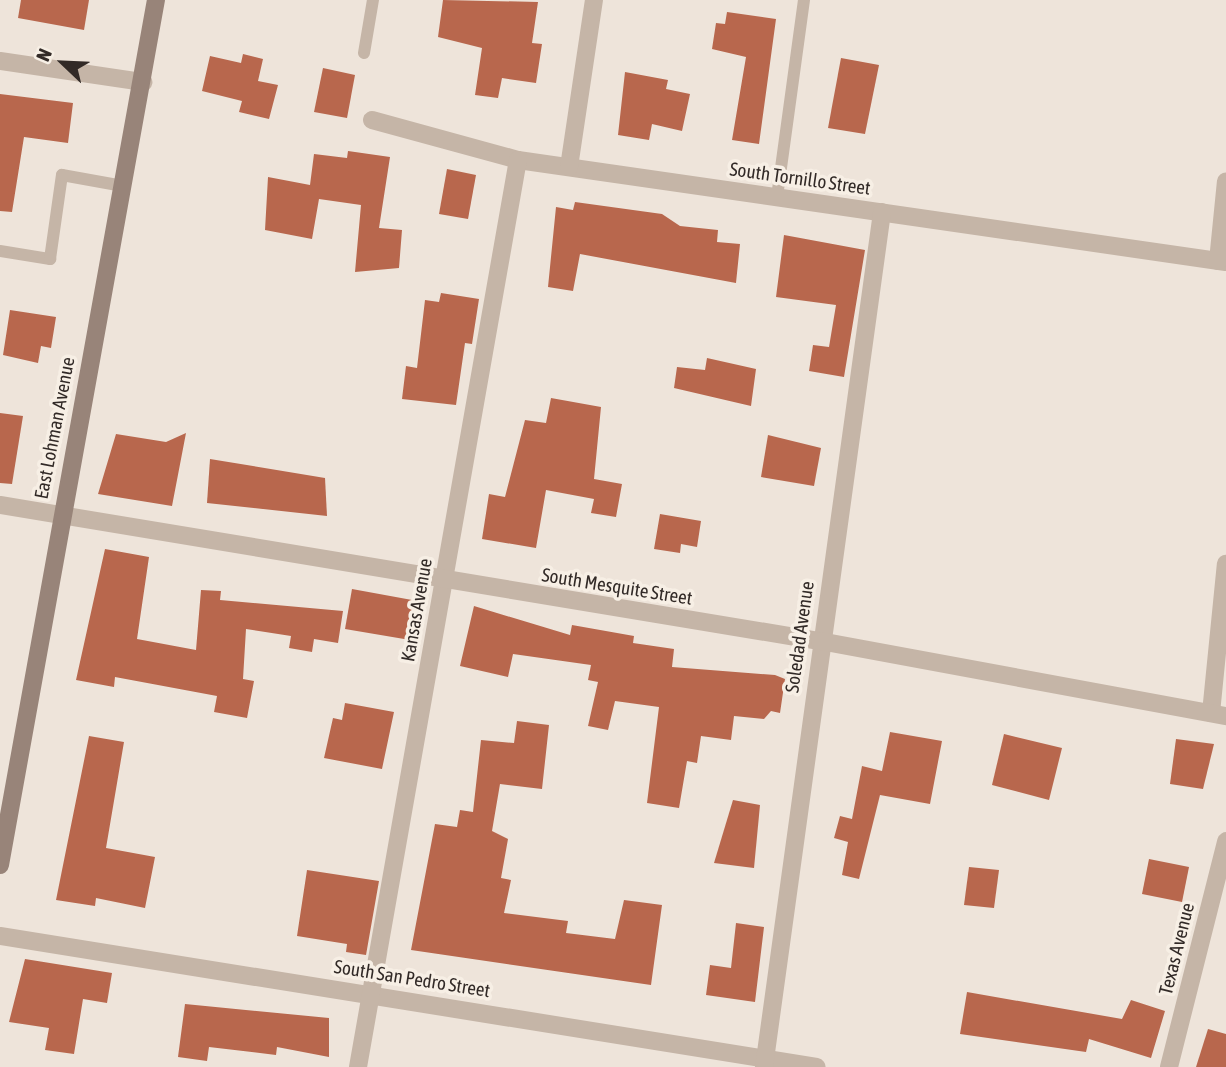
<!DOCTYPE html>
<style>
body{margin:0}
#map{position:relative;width:1226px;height:1067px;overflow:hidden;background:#eee4da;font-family:"Asap Condensed",sans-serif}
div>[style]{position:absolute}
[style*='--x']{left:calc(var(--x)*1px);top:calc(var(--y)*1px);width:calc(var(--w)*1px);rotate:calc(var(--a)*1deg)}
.building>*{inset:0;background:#b8674d}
.service>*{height:12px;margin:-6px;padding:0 6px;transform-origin:6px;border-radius:6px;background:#c5b5a7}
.minor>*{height:18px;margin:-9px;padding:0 9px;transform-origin:9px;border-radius:9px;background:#c5b5a7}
.tertiary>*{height:18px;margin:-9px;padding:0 9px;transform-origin:9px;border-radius:9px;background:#c5b5a7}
.secondary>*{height:18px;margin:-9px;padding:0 9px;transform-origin:9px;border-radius:9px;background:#988479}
span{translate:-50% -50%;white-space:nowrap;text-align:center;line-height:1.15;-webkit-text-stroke:7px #f7efe5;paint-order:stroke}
.street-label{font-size:19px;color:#322a27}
.north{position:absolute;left:28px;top:28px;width:70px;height:70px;-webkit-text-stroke:5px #f7efe5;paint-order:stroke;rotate:293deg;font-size:19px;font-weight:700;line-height:28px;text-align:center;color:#322a27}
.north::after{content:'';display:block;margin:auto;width:24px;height:32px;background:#322a27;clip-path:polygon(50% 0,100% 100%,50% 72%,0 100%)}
</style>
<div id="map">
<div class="building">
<div style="clip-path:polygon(21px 0,89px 0,84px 30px,18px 18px)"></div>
<div style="clip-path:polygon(443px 0,538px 2px,532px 43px,542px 44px,536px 83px,502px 78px,498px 98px,475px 95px,482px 48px,438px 37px)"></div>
<div style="clip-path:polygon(727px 12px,776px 19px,759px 144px,732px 140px,746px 57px,712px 49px,716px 23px,725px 24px)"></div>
<div style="clip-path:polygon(243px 54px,263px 59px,258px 81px,278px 85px,269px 119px,239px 112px,242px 101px,202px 91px,210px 56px,241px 63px)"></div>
<div style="clip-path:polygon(841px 58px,879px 65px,865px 134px,828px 128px)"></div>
<div style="clip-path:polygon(323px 68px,355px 75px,347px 118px,314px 112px)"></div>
<div style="clip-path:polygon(625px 72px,668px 80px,666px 89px,690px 94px,682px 131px,652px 124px,649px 140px,618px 135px)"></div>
<div style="clip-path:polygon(0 94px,73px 103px,68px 143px,24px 137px,12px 212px,0 211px)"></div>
<div style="clip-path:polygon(348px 151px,390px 157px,379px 228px,402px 230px,399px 268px,355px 272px,361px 205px,319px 199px,312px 239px,265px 230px,268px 177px,310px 185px,314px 154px,347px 158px)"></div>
<div style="clip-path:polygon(447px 169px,476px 175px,468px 219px,439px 214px)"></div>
<div style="clip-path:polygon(575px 202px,662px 214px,680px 226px,718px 230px,717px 242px,740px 244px,736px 283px,580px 254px,573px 291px,548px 287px,556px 207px,573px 210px)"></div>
<div style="clip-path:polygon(784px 235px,865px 250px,844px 377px,809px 371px,813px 345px,829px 347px,836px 305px,776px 297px)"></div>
<div style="clip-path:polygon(441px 293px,479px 299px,472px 344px,465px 343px,456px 405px,402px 399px,406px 366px,417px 368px,425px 300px,439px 302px)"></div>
<div style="clip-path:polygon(10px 310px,56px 317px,51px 348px,41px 346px,38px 363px,3px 355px)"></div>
<div style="clip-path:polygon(707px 358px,756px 369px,751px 406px,674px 388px,677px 367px,705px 370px)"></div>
<div style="clip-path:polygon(551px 398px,601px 407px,594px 479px,622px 484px,616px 517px,591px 513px,594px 499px,546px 490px,536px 548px,482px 539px,489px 494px,505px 497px,525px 420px,546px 423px)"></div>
<div style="clip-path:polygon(0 413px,23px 416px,12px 484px,0 483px)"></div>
<div style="clip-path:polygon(186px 433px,172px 506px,98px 494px,116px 434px,166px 442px)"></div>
<div style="clip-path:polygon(768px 435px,821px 448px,814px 486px,761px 477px)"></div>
<div style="clip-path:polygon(210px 459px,325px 478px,327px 516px,207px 503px)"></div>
<div style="clip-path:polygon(660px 514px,701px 521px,697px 547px,681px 544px,680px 553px,654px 549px)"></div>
<div style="clip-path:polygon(105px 549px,149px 557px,137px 639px,196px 650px,201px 590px,221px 591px,220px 600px,343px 611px,338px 643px,314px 639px,312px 652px,289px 648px,291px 636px,246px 629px,243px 679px,254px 681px,247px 718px,214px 712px,217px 696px,115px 677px,114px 687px,76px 680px)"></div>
<div style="clip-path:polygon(352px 589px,423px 602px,416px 641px,345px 629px)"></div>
<div style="clip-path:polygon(474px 606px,570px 635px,572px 625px,634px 636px,633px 643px,674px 649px,672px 667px,775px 675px,785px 679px,780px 713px,771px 711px,764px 719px,734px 716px,731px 740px,701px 736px,697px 763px,687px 761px,679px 808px,647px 803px,659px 707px,615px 701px,608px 730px,588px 726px,598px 682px,588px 680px,591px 665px,513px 654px,508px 677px,460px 666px)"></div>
<div style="clip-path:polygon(345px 703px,394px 712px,382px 769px,324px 758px,333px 718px,342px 720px)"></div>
<div style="clip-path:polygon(517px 721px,549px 725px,542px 789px,500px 784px,492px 831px,508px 839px,501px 878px,511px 880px,504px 913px,568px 921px,566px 933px,615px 939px,624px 900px,662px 905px,651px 985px,411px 950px,435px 824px,457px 827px,460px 810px,473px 812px,481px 740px,514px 743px)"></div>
<div style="clip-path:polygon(890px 732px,942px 741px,930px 804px,880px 795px,859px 879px,842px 875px,848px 842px,834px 838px,840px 816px,852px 819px,862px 766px,882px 771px)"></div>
<div style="clip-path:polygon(1004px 734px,1062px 748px,1049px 800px,992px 785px)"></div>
<div style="clip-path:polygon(89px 736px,124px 742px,106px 848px,155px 857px,145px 908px,96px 898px,95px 906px,56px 900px)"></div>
<div style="clip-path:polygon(1176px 739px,1214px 744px,1203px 789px,1170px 784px)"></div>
<div style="clip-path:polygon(733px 800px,760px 805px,754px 868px,714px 863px)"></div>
<div style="clip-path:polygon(1149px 859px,1189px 867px,1182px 902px,1142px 894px)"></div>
<div style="clip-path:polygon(969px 867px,999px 870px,994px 908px,964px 905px)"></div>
<div style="clip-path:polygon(307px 870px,379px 881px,366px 955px,346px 952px,347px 944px,297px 936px)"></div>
<div style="clip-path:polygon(736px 923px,764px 927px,755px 1002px,706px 995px,710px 965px,731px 968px)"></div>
<div style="clip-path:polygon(25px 959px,112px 973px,107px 1003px,83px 999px,74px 1054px,45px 1050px,49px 1028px,9px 1022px)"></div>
<div style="clip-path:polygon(967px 992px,1122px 1019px,1131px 1000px,1165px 1011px,1151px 1058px,1089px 1039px,1086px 1052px,960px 1034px)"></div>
<div style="clip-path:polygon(185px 1004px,329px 1018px,329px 1057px,277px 1047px,276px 1055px,209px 1047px,207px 1061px,178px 1057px)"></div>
<div style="clip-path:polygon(1208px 1029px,1226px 1034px,1226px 1067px,1196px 1067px)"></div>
</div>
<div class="service">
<div style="--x:364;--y:53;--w:54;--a:-80.4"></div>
<div style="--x:777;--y:197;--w:199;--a:-82.2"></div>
<div style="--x:0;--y:251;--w:51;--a:9.1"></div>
<div style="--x:50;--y:259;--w:85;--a:-81.9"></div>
<div style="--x:62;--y:175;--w:62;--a:10.2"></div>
</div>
<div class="minor">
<div style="--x:0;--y:61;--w:145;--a:8.4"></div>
<div style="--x:372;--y:120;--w:151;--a:15.3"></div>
<div style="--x:518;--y:160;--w:715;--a:8.2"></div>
<div style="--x:569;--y:167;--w:169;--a:-81.5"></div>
<div style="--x:1218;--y:261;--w:80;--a:-84.3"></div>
<div style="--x:1211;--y:713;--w:150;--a:-84.3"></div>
<div style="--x:0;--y:936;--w:827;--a:9.11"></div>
<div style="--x:358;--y:1067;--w:921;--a:-80"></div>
<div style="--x:764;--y:1067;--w:863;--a:-82.14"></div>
<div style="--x:1169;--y:1067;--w:233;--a:-75.8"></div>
</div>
<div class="tertiary">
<div style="--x:0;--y:505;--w:831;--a:9.42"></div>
<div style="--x:820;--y:641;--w:413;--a:10.5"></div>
</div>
<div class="secondary">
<div style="--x:0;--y:865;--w:879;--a:-79.78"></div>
</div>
<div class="street-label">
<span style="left:800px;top:179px;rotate:8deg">South Tornillo Street</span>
<span style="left:55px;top:428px;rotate:-79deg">East Lohman Avenue</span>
<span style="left:617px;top:587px;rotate:9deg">South Mesquite Street</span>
<span style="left:417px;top:610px;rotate:-80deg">Kansas Avenue</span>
<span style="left:800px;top:637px;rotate:-82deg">Soledad Avenue</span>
<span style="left:1177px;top:949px;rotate:-76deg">Texas Avenue</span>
<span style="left:412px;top:979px;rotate:9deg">South San Pedro Street</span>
</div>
<div class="north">N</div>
</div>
